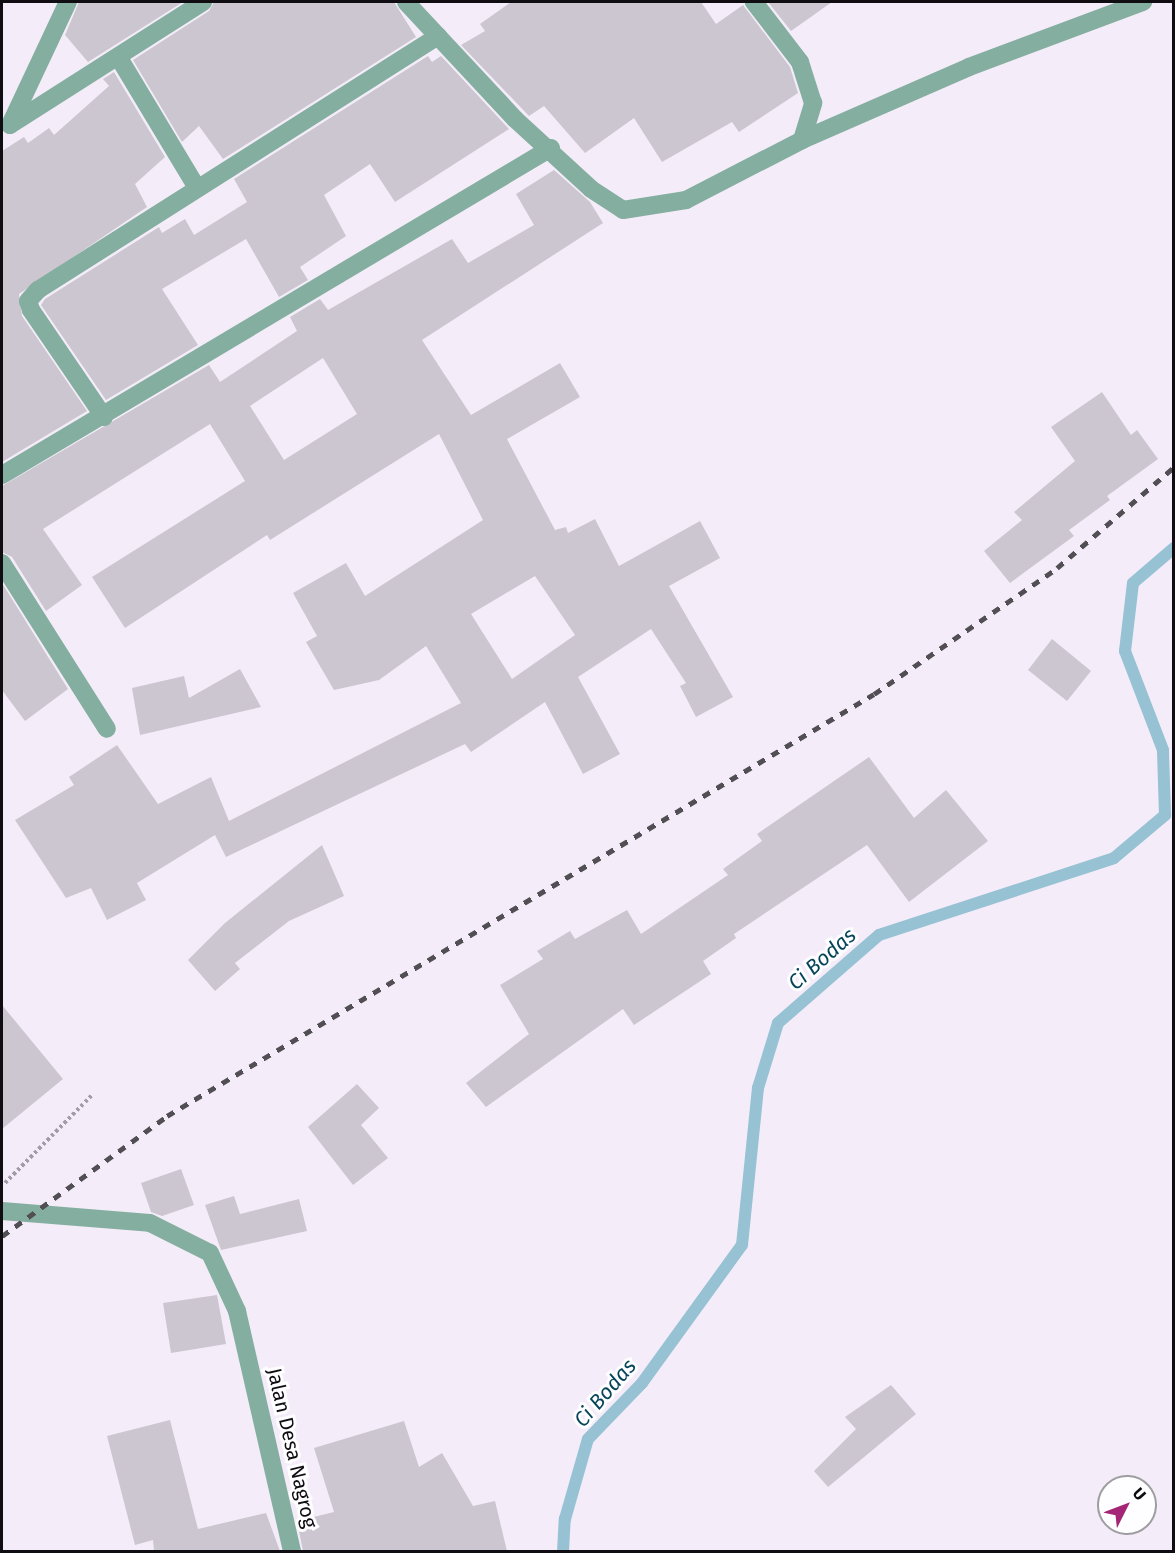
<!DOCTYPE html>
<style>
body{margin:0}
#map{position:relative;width:1175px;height:1553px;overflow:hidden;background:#f4edf9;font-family:"Fira Sans",sans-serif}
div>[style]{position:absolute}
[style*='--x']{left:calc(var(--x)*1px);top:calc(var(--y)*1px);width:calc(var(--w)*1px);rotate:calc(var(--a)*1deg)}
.stream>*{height:12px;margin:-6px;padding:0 6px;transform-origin:6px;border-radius:6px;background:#97c2d4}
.building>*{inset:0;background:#ccc6d1}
.path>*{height:4px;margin-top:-2px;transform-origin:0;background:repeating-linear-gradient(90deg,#a19ca5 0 3px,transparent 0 6px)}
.street>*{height:18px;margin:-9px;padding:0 9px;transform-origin:9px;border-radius:9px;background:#84ae9f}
.rail>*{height:4.5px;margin-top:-2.25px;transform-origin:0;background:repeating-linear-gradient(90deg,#514e54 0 8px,transparent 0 16px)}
span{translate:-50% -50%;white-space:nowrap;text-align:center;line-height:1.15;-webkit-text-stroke:6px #fefdff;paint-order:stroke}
.street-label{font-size:20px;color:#0f0d11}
.water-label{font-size:21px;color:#054558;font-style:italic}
.frame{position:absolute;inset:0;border:3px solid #0f0d11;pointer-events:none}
.north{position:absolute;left:1097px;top:1475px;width:60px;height:60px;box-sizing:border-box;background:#fefdff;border:2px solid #9e9da0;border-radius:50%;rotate:48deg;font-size:16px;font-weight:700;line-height:24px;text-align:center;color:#0f0d11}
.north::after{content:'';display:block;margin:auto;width:21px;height:27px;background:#a42576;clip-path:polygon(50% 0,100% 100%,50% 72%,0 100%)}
</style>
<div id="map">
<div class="stream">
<div style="--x:563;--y:1552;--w:33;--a:-87"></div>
<div style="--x:565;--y:1519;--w:83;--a:-74"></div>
<div style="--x:588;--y:1439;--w:78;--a:-46"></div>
<div style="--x:642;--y:1383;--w:170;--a:-54.1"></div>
<div style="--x:742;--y:1245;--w:158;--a:-84.2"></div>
<div style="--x:758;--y:1088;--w:68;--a:-72.9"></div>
<div style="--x:778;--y:1023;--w:134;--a:-41.1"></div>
<div style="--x:879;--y:935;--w:247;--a:-18.1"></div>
<div style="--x:1114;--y:858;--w:67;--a:-40.1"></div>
<div style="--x:1165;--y:815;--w:65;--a:-91.8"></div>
<div style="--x:1163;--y:750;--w:106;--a:-111"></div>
<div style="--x:1125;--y:651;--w:68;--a:-83.3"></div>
<div style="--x:1133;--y:583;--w:54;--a:-40.5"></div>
</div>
<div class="building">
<div style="clip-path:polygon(79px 2px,183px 2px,88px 62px,65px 35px)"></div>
<div style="clip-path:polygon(214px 2px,394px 2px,416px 37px,223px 159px,199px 126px,182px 142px,133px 60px,209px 11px)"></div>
<div style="clip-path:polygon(511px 2px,701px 2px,716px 24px,743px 5px,790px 67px,798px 93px,739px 132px,732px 122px,662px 162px,634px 118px,585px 153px,544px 106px,529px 116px,461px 45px,485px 31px,480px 24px)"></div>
<div style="clip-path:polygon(768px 2px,832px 2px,791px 31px)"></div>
<div style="clip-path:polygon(428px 56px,432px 62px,441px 56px,509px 129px,395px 202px,370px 164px,324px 195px,346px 236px,300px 267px,308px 280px,279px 297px,246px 239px,162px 289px,198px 345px,106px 400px,41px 305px,45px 299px,159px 227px,162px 233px,185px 219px,194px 235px,247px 202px,234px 179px)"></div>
<div style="clip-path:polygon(114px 72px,165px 157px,135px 184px,147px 207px,19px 294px,22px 316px,87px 411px,2px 462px,2px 151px,24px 137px,28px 143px,49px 128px,54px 135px,109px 86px,103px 79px)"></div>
<div style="clip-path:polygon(evenodd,554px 170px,590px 202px,603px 223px,422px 340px,471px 415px,560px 363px,580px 397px,507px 439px,555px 530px,566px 527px,568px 533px,595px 519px,619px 566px,700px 521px,720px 558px,669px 586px,733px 697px,696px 717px,680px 686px,686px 683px,651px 629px,578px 677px,620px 754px,583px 774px,545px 702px,471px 752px,465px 744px,226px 857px,215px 835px,137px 883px,146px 900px,107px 920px,91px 888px,66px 898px,15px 820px,74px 785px,69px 777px,117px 745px,158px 804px,211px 777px,229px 821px,461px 703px,426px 646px,379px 680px,334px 690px,306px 642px,317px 636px,293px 593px,346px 563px,365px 596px,483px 520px,439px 434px,270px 540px,267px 535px,125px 628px,92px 577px,245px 481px,210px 424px,43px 529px,82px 585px,46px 611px,12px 557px,2px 552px,2px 486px,209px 365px,220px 382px,297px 331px,290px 317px,320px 299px,328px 310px,452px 239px,468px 263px,534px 225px,516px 194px,554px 170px,323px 358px,357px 414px,284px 460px,250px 406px,323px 358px,554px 170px,535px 576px,575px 635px,512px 679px,471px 614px,535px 576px)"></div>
<div style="clip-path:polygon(1102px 392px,1131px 435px,1137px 430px,1158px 459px,1107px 496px,1110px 500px,1069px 530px,1074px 536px,1010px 583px,984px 551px,1022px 520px,1014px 512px,1075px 461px,1051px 427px)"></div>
<div style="clip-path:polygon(2px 583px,68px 689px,25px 721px,2px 690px)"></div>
<div style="clip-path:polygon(1052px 639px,1091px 671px,1067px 701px,1028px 670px)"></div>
<div style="clip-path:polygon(240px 669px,261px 707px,140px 735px,132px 688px,184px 676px,189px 698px)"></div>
<div style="clip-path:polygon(869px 757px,914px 818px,946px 790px,988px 841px,909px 902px,867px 845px,734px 934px,736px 938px,703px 961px,711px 974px,634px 1025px,623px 1009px,486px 1107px,466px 1083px,529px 1034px,500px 985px,543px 959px,537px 951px,570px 931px,575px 939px,627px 910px,641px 934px,728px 875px,723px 869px,762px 841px,757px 834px)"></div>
<div style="clip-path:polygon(322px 845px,344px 896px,289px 921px,235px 963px,240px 969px,215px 991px,188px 960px,225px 923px)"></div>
<div style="clip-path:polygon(2px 1005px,63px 1079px,2px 1129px)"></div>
<div style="clip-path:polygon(357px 1084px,379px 1108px,361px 1125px,388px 1158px,353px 1185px,308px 1127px)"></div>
<div style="clip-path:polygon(181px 1169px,194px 1205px,162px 1216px,151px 1212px,141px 1183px)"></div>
<div style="clip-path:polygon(234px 1196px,240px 1214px,299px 1199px,307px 1231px,221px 1250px,205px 1205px)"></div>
<div style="clip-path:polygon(217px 1295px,226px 1344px,171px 1353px,163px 1303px)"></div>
<div style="clip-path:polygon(891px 1385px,916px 1414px,828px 1487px,814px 1471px,856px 1429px,845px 1417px)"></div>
<div style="clip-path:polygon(170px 1420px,198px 1529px,266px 1513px,280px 1551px,154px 1551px,153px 1540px,135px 1545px,107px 1436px)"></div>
<div style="clip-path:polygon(404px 1421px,419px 1467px,442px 1453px,473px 1506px,495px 1501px,507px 1551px,303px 1551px,297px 1521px,334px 1512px,314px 1448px)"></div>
</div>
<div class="path">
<div style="--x:5;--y:1183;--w:125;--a:-45.3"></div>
</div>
<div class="street">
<div style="--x:406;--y:2;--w:160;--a:47"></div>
<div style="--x:515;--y:119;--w:103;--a:42.6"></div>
<div style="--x:591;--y:189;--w:38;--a:33"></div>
<div style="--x:623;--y:210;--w:64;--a:-9"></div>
<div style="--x:686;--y:200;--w:131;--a:-27.3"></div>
<div style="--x:802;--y:140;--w:39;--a:-73"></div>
<div style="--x:813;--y:103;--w:43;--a:-107.6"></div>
<div style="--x:800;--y:62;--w:76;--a:-127.5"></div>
<div style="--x:119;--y:58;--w:152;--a:59"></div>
<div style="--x:10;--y:125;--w:229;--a:-32.5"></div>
<div style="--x:10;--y:125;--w:136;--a:-64.8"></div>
<div style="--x:802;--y:140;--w:182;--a:-23.6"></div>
<div style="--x:969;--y:67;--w:186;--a:-20.5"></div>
<div style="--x:104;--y:417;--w:130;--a:-124.3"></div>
<div style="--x:31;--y:310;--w:9;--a:-108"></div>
<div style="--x:28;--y:301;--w:15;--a:-48"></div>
<div style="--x:38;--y:290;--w:474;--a:-32.4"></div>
<div style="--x:2;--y:475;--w:639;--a:-30.78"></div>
<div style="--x:2;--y:563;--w:196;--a:57.7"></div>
<div style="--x:2;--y:1211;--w:148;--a:4.6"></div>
<div style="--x:150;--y:1223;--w:67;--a:26.6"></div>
<div style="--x:210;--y:1253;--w:64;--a:65"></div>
<div style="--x:237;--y:1311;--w:247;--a:77.1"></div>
</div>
<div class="rail">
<div style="--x:2;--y:1236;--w:204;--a:-36"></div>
<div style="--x:167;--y:1116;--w:823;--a:-30.83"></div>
<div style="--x:874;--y:694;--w:222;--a:-34.5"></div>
<div style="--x:1057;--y:568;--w:155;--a:-40.8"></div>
</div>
<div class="street-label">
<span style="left:292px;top:1448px;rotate:77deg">Jalan Desa Nagrog</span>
</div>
<div class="water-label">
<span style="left:822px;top:959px;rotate:-41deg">Ci Bodas</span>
<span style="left:605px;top:1393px;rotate:-49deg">Ci Bodas</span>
</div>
<div class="frame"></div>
<div class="north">U</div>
</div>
